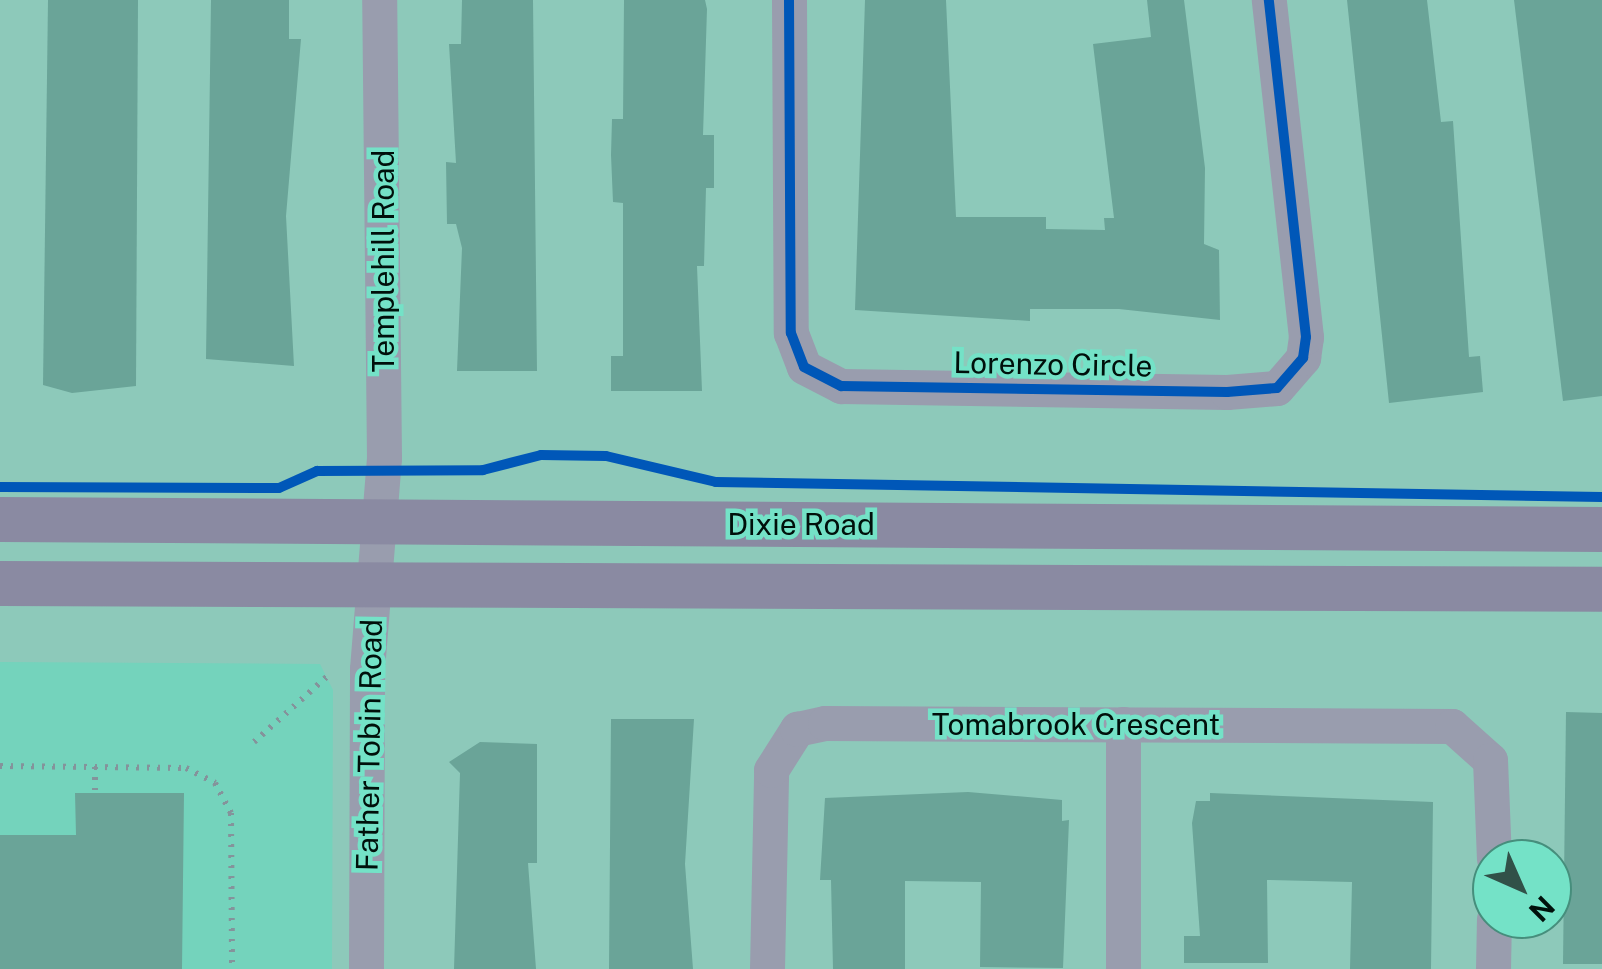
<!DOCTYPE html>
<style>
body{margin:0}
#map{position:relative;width:1602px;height:969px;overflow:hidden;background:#8dc9ba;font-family:"Public Sans",sans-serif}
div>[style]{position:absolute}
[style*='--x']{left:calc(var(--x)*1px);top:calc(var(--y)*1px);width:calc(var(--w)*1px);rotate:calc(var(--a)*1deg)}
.built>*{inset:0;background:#74d3bc}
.building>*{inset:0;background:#6aa498}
.path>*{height:6px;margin-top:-3px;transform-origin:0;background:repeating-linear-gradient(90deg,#84939b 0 2.5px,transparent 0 10.5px)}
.minor>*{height:35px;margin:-17.5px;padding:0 17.5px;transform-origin:17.5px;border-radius:17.5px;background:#999dae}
.major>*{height:45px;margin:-22.5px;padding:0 22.5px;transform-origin:22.5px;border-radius:22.5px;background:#8a8aa2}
.cycleway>*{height:10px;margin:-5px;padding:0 5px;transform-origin:5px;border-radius:5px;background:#0057b8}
span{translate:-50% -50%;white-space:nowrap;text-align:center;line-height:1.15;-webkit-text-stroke:9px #74e2c7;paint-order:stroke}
.street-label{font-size:30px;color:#00100b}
.north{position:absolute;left:1472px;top:839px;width:100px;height:100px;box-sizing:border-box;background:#74e2c7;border:2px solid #468e7c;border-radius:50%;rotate:135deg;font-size:28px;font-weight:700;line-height:40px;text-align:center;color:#00100b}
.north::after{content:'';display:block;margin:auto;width:35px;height:45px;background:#315148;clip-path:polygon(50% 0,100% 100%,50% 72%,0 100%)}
</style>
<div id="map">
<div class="built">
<div style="clip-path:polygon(0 662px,320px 664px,333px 690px,332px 969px,0 969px)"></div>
</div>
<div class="building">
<div style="clip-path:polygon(48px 0,138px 0,136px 386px,72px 393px,43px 385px)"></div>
<div style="clip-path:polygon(211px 0,289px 0,289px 39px,301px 39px,286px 216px,294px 366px,206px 359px)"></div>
<div style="clip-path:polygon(462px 0,533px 0,537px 371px,457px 371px,462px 248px,456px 224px,447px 224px,446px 162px,456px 163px,449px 44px,461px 44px)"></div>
<div style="clip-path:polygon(624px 0,705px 0,707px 9px,703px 135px,714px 135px,714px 188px,706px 188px,704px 266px,697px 266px,702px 391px,611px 391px,611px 356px,623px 356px,623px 203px,613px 202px,611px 155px,612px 119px,623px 119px)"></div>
<div style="clip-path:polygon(865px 0,946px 0,956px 217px,1046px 217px,1046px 229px,1105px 230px,1104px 218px,1114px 218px,1093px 44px,1151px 37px,1147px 0,1184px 0,1205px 168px,1204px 244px,1219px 250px,1220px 320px,1119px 309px,1030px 309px,1030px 321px,855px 310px)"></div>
<div style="clip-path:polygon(1347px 0,1427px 0,1441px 122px,1453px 121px,1469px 357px,1480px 356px,1483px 392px,1389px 403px)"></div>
<div style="clip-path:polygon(1514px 0,1602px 0,1602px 396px,1563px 401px)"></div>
<div style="clip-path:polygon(1566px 712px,1602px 713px,1602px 964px,1563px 964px)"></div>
<div style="clip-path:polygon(611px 719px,694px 719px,685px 864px,693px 969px,609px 969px)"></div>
<div style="clip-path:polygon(480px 742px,537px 744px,537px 863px,528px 863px,536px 969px,454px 969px,460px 773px,449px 762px)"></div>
<div style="clip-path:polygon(968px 792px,1062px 800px,1062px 821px,1069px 820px,1063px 968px,980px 967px,981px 882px,905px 881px,905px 969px,833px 969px,831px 880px,820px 880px,825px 798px)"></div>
<div style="clip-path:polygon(75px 793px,184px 793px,182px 969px,0 969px,0 835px,76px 835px)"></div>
<div style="clip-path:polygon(1210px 793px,1433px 802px,1431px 969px,1350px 969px,1352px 882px,1267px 880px,1268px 963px,1184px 963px,1184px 936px,1200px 936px,1192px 823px,1196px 801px,1210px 801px)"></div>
</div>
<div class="path">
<div style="--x:254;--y:742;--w:103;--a:-41.9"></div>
<div style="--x:0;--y:766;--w:186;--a:0.6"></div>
<div style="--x:186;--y:768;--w:33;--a:27"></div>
<div style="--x:215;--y:783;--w:34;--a:62"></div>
<div style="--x:231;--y:813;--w:156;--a:89.6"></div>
<div style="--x:95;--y:767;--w:26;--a:90"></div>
</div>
<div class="minor">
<div style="--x:789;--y:0;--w:333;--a:89.7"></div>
<div style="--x:791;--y:333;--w:36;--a:69"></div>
<div style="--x:804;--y:367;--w:42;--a:27.2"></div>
<div style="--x:841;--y:386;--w:386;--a:0.9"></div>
<div style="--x:1227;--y:392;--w:50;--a:-4.6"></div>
<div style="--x:1277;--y:388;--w:40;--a:-49"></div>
<div style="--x:1303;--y:358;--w:21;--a:-82"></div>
<div style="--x:1306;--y:337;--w:339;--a:-96.3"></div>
<div style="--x:366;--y:969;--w:300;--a:-89.8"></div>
<div style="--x:367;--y:669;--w:212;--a:-85.4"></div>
<div style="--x:384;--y:458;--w:458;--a:-90.6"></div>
<div style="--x:767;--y:969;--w:199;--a:-88.8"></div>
<div style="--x:771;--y:770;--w:49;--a:-57.6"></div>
<div style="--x:797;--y:729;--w:29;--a:-12"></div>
<div style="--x:825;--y:723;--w:627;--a:0.27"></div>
<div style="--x:1452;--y:726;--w:51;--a:41.8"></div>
<div style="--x:1490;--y:760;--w:99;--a:87.7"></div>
<div style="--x:1123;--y:969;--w:245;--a:-90"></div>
<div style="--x:1493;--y:969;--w:50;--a:-88.9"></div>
</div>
<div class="major">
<div style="--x:0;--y:519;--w:1602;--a:0.36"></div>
<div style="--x:0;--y:583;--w:1602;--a:0.21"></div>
</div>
<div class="cycleway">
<div style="--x:789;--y:0;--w:333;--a:89.7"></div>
<div style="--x:791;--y:333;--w:36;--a:69"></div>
<div style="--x:804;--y:367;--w:42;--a:27.2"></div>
<div style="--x:841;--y:386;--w:386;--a:0.9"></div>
<div style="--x:1227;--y:392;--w:50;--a:-4.6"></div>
<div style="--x:1277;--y:388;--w:40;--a:-49"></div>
<div style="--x:1303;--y:358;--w:21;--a:-82"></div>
<div style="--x:1306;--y:337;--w:339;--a:-96.3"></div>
<div style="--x:0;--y:487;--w:279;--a:0.2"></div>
<div style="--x:279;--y:488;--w:42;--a:-24.1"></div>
<div style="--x:317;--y:471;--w:166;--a:-0.3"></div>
<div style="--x:483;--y:470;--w:60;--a:-14.5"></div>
<div style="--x:541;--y:455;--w:65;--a:0.9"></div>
<div style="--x:606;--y:456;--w:113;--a:13.3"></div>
<div style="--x:716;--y:482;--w:886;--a:0.97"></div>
</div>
<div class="street-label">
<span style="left:383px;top:261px;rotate:-90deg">Templehill Road</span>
<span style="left:1053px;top:364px;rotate:1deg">Lorenzo Circle</span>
<span style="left:801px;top:524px">Dixie Road</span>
<span style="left:1076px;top:724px">Tomabrook Crescent</span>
<span style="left:369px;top:745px;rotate:-89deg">Father Tobin Road</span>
</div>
<div class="north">N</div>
</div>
